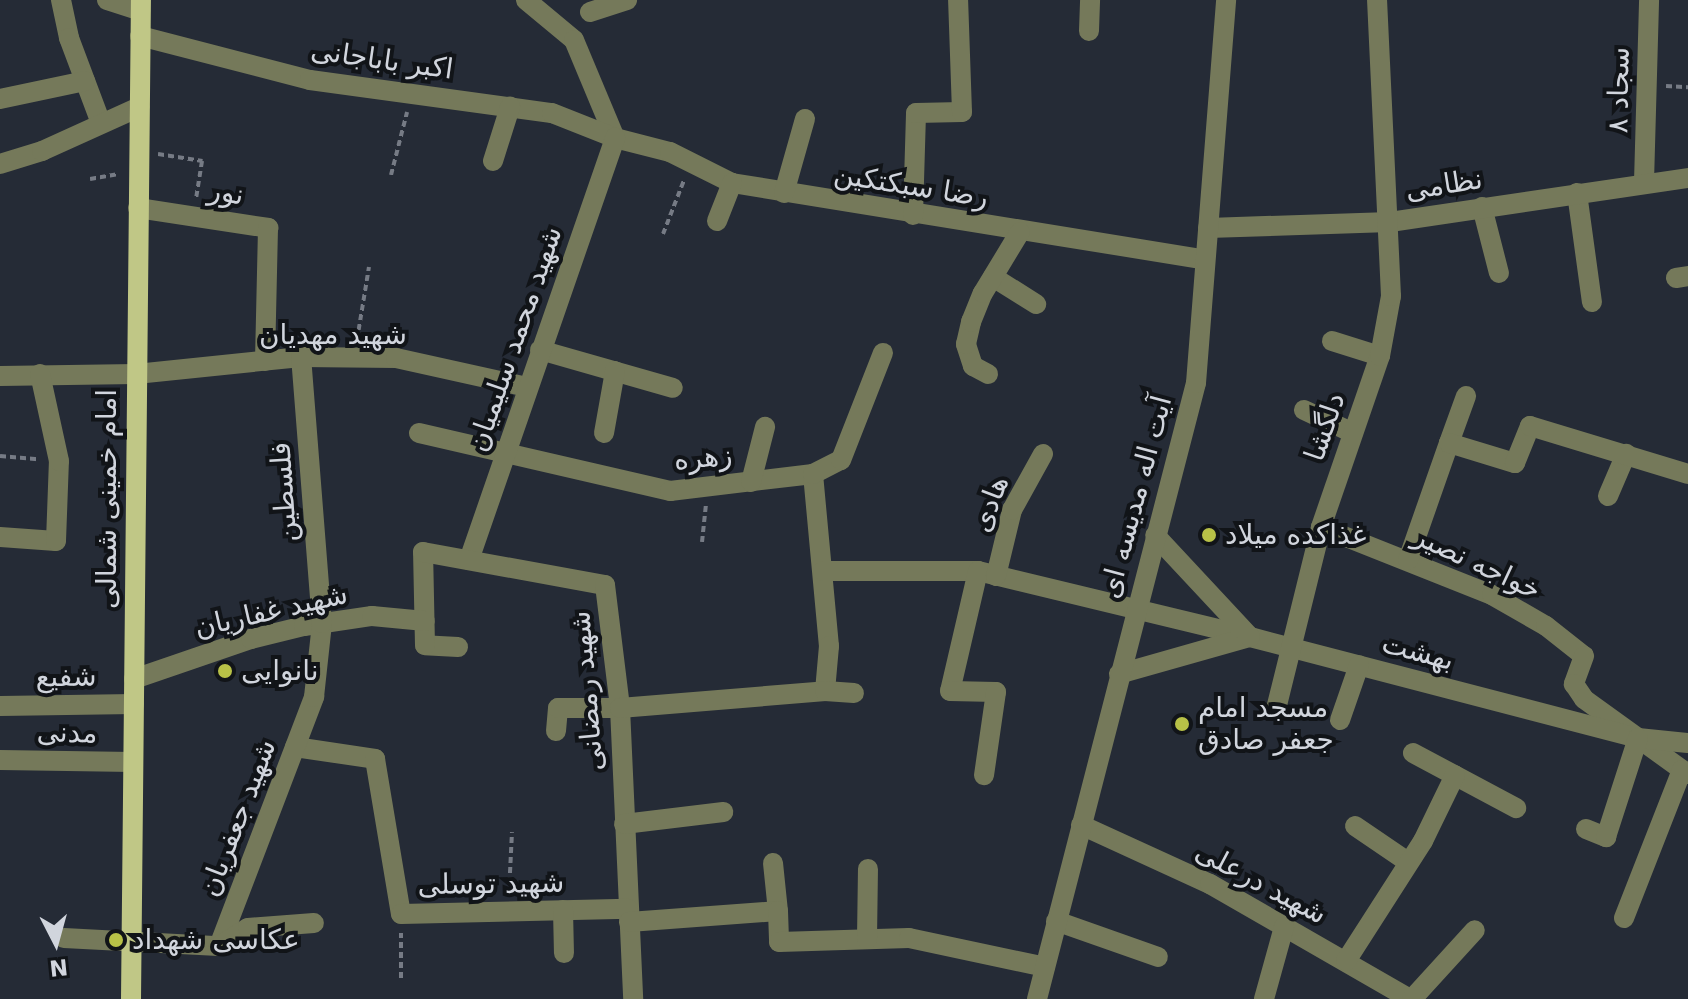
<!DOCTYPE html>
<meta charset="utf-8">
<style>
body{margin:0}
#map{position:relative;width:1688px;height:999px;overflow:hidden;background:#252b36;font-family:"DejaVu Sans",Vazirmatn,sans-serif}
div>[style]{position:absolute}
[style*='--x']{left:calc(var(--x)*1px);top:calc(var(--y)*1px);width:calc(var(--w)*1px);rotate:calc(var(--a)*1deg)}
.path>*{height:4px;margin-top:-2px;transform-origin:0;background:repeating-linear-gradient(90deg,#767b85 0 6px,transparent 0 10px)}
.minor>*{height:20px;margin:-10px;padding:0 10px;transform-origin:10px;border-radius:10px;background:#75795a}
.major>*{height:20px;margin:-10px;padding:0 10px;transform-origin:10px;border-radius:10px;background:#c0c786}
.dots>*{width:22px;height:22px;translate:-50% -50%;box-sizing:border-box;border:4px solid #111418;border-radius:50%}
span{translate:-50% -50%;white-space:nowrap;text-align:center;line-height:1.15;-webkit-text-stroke:8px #111418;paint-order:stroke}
.street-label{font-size:28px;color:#d1d5dd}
.poi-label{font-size:28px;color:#d1d5dd}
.left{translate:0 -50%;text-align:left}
.north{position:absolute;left:16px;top:903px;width:80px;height:80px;-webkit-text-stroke:6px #111418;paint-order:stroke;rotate:174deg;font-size:22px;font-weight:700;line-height:32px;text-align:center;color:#d1d5dd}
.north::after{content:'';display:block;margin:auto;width:28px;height:36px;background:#d1d5dd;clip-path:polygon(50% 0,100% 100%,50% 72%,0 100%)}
</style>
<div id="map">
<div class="path">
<div style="--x:1666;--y:86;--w:22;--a:3"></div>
<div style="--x:158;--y:154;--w:45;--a:9"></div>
<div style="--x:202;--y:161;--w:38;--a:99"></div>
<div style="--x:391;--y:175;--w:65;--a:-75.7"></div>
<div style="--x:90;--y:179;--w:29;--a:-10"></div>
<div style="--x:663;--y:234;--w:58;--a:-68.7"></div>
<div style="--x:357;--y:340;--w:74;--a:-80.7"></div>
<div style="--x:0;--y:456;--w:38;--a:5"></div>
<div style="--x:702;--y:542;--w:37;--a:-84"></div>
<div style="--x:509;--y:893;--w:61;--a:-87.2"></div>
<div style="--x:401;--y:978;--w:45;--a:-90"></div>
</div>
<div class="minor">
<div style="--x:61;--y:0;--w:39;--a:78"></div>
<div style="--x:69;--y:38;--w:91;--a:69.4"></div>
<div style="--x:107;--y:0;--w:35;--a:18"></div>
<div style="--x:526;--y:0;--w:62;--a:39.8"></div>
<div style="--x:574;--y:40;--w:106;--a:67.3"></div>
<div style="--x:590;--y:12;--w:39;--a:-18"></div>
<div style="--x:1089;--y:31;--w:31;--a:-88"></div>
<div style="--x:140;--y:36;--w:176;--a:14.5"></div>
<div style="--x:310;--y:80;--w:244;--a:7.8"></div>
<div style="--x:552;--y:113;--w:68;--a:21.6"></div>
<div style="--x:615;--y:138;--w:57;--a:14.3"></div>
<div style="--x:670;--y:152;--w:69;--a:26.6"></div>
<div style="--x:732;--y:183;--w:479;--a:9.2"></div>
<div style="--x:0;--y:99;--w:87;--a:-12"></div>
<div style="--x:493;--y:161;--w:57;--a:-72.5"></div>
<div style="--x:0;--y:164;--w:44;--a:-17.2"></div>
<div style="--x:42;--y:151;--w:107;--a:-24.4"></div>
<div style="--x:1644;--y:182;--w:182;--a:-88.4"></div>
<div style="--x:784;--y:193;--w:77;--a:-74.2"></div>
<div style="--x:1577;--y:193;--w:110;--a:82.2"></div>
<div style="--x:1482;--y:207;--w:68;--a:75.6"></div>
<div style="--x:138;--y:208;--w:132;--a:8.7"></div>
<div style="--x:268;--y:228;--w:133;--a:91.3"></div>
<div style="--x:913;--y:215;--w:102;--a:-88.3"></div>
<div style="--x:916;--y:113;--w:46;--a:-1.2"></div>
<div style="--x:962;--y:112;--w:112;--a:-92"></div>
<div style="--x:717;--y:221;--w:41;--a:-68.5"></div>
<div style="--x:1208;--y:228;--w:182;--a:-1.9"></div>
<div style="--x:1390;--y:222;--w:301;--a:-8.4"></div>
<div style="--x:993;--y:277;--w:51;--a:32.1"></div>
<div style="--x:1676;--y:278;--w:12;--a:-9"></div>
<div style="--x:1332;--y:341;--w:50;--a:17.4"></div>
<div style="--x:540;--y:350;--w:138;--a:15.9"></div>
<div style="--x:988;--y:374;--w:17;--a:-152"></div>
<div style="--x:973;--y:366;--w:23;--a:-108"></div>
<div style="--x:966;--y:344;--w:23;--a:-77"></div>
<div style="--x:971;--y:322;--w:31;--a:-68"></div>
<div style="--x:983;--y:293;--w:71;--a:-58.8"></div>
<div style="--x:0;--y:376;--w:136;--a:-0.8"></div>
<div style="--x:136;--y:374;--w:166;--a:-5.9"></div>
<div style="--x:301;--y:357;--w:95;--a:0.6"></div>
<div style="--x:396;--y:358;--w:134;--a:12.5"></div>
<div style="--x:1304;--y:410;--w:54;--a:25.1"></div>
<div style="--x:419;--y:433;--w:258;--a:13"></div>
<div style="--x:670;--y:491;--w:144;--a:-6.8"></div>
<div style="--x:813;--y:474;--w:173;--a:84.7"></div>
<div style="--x:829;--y:646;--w:45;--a:95.1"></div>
<div style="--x:604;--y:433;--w:63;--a:-79.9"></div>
<div style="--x:1449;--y:443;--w:50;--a:-70.1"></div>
<div style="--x:813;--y:474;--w:31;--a:-27"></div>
<div style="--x:841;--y:460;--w:115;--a:-68.6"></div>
<div style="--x:751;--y:482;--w:57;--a:-75.7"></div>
<div style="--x:1608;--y:496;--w:46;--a:-66.8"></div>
<div style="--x:1321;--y:527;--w:184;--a:21.7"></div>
<div style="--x:1492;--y:595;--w:62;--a:29.9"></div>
<div style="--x:1546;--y:626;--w:48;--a:38.3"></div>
<div style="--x:1584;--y:656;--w:30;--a:110"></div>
<div style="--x:1574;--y:684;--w:18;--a:56"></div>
<div style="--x:1584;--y:699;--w:128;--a:35.8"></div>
<div style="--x:0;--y:537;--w:56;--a:4.1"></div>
<div style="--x:56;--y:541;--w:80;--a:-87.9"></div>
<div style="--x:59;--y:461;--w:89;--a:-102.3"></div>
<div style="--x:469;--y:560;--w:447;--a:-70.9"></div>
<div style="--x:1408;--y:560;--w:124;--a:-70.7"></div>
<div style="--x:1449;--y:443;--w:69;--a:16.9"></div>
<div style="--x:1515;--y:463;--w:40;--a:-68"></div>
<div style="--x:1530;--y:426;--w:165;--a:16.9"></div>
<div style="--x:823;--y:571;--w:155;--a:0"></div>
<div style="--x:978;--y:571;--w:280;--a:13.6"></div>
<div style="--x:1250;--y:637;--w:401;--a:14.6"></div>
<div style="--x:1638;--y:738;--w:50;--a:5.7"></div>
<div style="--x:978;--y:571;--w:123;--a:103.1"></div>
<div style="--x:950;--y:691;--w:46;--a:1.2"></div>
<div style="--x:996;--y:692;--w:84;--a:98.2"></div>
<div style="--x:996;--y:576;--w:68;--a:-76.4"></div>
<div style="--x:1012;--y:510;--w:64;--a:-61"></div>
<div style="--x:458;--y:647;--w:33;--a:-177"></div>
<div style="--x:425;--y:645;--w:93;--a:-91.2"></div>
<div style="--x:423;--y:552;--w:185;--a:10.3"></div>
<div style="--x:605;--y:585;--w:124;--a:83"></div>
<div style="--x:620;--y:708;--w:291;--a:87.4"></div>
<div style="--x:1119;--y:674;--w:136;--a:-15.8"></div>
<div style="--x:1250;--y:637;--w:139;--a:-133"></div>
<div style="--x:134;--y:679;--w:124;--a:-18.9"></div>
<div style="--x:251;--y:639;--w:55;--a:-13.8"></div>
<div style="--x:304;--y:626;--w:69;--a:-8.4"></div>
<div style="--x:372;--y:616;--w:53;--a:5.4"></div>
<div style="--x:1277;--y:705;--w:183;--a:-76.1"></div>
<div style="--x:1321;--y:527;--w:181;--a:-71"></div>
<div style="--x:1380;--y:356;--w:61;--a:-79.6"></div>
<div style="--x:1391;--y:296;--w:296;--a:-92.7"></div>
<div style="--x:0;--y:706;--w:134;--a:-0.9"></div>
<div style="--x:1340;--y:720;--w:58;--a:-70.9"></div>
<div style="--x:556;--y:731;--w:23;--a:-85"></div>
<div style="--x:558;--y:708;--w:62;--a:0"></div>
<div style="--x:620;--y:708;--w:206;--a:-4.7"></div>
<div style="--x:825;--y:691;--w:29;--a:4"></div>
<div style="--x:295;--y:747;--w:81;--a:8.5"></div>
<div style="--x:375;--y:759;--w:157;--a:80.5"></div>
<div style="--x:401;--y:914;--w:227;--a:-1.3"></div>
<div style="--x:1413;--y:753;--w:117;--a:28.1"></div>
<div style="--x:0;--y:760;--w:133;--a:0.9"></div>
<div style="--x:624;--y:824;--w:100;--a:-6.9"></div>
<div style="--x:1081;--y:825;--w:142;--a:24.6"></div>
<div style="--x:1210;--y:884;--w:231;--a:29.9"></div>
<div style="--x:1355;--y:826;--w:64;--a:34.2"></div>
<div style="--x:1586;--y:829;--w:22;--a:22"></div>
<div style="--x:1606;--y:837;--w:104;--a:-72.1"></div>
<div style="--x:773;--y:863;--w:48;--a:84.1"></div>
<div style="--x:563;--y:910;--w:43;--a:88.7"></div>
<div style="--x:1624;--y:918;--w:159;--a:-68.6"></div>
<div style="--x:1056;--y:921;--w:108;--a:19.4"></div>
<div style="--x:629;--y:922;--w:149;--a:-4.2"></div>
<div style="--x:778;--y:911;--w:31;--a:88"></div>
<div style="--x:779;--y:942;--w:130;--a:-1.8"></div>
<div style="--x:909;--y:938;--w:139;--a:12"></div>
<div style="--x:64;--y:938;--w:155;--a:3"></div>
<div style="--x:219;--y:946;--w:267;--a:-69.1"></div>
<div style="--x:314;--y:697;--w:74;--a:-83.8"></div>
<div style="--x:322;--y:623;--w:267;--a:-94.5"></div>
<div style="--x:867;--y:939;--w:70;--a:-89.2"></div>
<div style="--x:219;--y:946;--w:34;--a:-32"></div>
<div style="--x:248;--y:928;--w:66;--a:-4.3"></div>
<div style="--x:1346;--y:961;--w:143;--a:-57.3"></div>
<div style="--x:1423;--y:841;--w:73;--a:-64.1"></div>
<div style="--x:1037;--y:999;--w:636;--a:-75.53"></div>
<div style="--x:1196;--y:383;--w:384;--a:-85.5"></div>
<div style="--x:1264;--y:999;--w:75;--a:-74.5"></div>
<div style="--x:1412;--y:999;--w:93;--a:-47.6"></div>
</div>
<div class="major">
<div style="--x:131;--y:999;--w:999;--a:-89.43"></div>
</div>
<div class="dots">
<div style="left:1209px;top:535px;background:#b8c147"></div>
<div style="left:225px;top:671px;background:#b8c147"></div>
<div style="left:1182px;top:724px;background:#b8c147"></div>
<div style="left:116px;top:940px;background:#b8c147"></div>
</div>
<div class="street-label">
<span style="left:382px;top:60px;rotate:8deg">اکبر باباجانی</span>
<span style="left:1619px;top:90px;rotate:-89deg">سجاد ۸</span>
<span style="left:1444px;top:185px;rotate:-9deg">نظامی</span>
<span style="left:911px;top:186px;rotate:9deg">رضا سبکتکین</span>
<span style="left:226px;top:193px;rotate:9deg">نور</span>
<span style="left:333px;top:335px">شهید مهدیان</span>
<span style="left:515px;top:339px;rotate:-71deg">شهید محمد سلیمیان</span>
<span style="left:1325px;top:427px;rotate:-71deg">دلگشا</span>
<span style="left:703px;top:458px;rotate:-5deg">زهره</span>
<span style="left:284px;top:492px;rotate:-94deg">فلسطین</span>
<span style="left:1136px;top:497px;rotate:-75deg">آیت اله مدیسه ای</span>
<span style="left:107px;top:499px;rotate:-90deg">امام خمینی شمالی</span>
<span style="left:990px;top:504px;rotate:-69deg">هادی</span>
<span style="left:1477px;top:563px;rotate:25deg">خواجه نصیر</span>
<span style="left:271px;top:611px;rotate:-13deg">شهید غفاریان</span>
<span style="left:1418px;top:652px;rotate:15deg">بهشت</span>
<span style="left:66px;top:677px;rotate:-1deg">شفیع</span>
<span style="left:587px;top:691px;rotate:-95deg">شهید رمضانی</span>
<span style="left:67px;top:733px;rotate:1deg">مدنی</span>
<span style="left:238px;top:818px;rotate:-69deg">شهید جعفریان</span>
<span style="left:1261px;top:883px;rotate:28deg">شهید درعلی</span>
<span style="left:491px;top:884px;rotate:-1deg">شهید توسلی</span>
</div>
<div class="poi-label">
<span class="left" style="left:1225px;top:535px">غذاکده میلاد</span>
<span class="left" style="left:241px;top:671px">نانوایی</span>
<span class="left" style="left:1198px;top:724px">مسجد امام<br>جعفر صادق</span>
<span class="left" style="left:132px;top:940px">عکاسی شهداد</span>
</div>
<div class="north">N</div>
</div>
